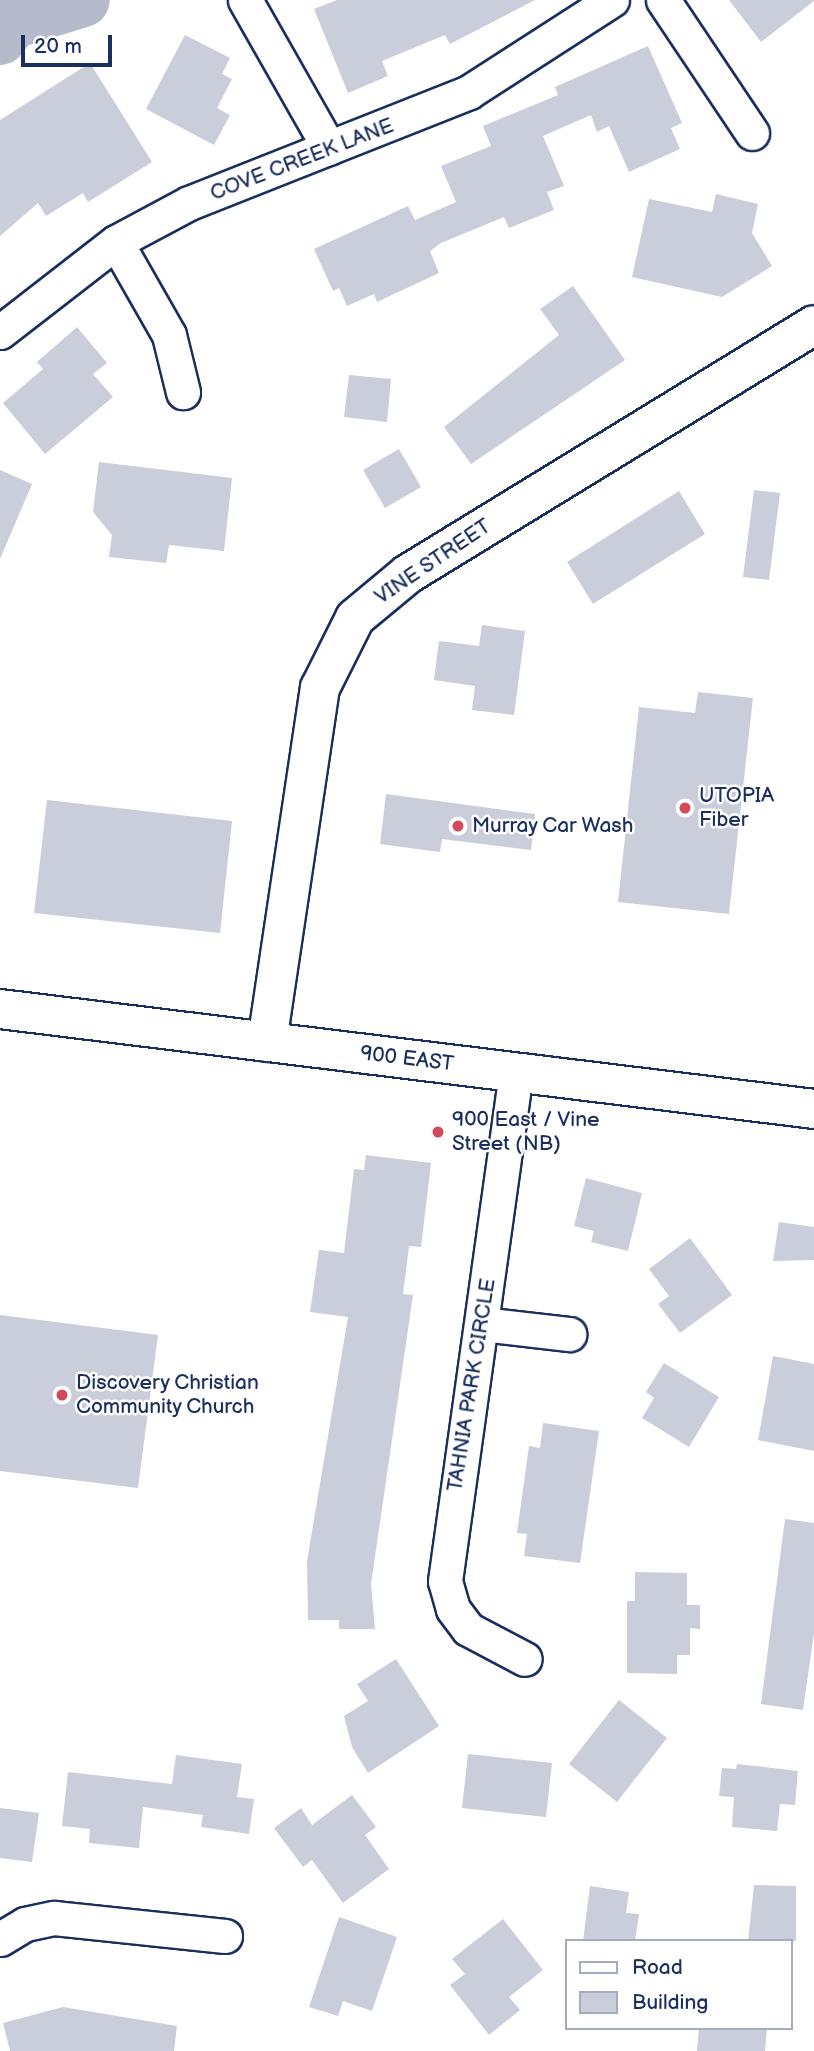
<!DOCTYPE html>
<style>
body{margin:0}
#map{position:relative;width:814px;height:2051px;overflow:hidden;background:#fff;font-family:"Balsamiq Sans",sans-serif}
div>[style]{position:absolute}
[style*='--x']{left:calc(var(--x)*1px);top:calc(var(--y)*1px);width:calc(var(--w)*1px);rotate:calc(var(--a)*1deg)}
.river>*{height:54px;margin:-27px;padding:0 27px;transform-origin:27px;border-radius:27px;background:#b5bbca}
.building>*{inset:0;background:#caceda}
.roads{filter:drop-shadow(2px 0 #1b2f5e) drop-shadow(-2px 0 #1b2f5e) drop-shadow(0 2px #1b2f5e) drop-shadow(0 -2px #1b2f5e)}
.minor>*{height:33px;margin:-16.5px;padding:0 16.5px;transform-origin:16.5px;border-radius:16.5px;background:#fff}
.tertiary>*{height:38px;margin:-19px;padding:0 19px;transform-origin:19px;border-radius:19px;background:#fff}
.primary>*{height:38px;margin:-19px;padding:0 19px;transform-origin:19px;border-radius:19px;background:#fff}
.dots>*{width:19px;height:19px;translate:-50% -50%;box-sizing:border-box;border:4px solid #fff;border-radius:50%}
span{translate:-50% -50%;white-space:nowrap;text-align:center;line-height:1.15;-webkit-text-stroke:5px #fff;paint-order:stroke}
.street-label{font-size:21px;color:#1b2f5e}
.poi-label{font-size:21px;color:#1b2f5e}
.left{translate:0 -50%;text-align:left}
.legend{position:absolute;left:565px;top:1939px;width:228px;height:91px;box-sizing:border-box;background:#fff;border:2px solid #a4acbf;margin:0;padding:9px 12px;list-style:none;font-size:21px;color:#1b2f5e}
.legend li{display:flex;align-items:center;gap:14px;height:35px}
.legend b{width:35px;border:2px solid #a4acbf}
.scale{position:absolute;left:21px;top:35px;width:91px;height:32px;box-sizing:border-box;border:4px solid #1b2f5e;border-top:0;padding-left:9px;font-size:21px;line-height:24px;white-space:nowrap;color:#1b2f5e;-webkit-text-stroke:5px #fff;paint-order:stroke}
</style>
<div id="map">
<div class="river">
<div style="--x:0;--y:38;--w:20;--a:-53"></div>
<div style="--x:12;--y:22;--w:74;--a:-17.2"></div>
</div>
<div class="building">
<div style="clip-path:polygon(337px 0,535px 0,450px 44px,445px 35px,382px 61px,388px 76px,348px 93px,314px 9px)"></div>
<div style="clip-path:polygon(729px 0,814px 0,814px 1px,761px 42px)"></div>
<div style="clip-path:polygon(185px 35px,230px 58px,222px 74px,232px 79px,217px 108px,230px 115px,214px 145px,146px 109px)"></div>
<div style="clip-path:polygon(648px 46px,682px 123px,671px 128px,680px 149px,629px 172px,609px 126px,597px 132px,591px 115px,543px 136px,564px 186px,547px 192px,554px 210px,509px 228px,504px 217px,441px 243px,430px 251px,439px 273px,377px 302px,374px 294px,347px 306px,339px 288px,333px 291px,314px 249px,408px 206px,415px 220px,456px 202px,441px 166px,491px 146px,483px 126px,558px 95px,555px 87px)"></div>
<div style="clip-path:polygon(90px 63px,152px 162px,88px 202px,83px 193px,46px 216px,38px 203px,0 236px,0 120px)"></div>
<div style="clip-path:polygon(716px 194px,758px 204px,752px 233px,772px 266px,722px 297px,632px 277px,649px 199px,712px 212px)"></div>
<div style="clip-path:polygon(573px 286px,625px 360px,471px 464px,444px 427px,559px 335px,540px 309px)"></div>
<div style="clip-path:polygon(77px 327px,107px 363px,93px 374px,113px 397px,45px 454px,3px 403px,43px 369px,37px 362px)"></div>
<div style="clip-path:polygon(349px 375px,391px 379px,387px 422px,344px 417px)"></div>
<div style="clip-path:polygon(399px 449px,421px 487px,385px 508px,363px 470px)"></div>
<div style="clip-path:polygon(99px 462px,232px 478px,224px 551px,169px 545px,166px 563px,109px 557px,112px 535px,93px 512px)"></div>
<div style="clip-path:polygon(0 470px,32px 484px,0 559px)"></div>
<div style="clip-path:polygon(754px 490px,780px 493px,769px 580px,743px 577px)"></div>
<div style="clip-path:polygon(679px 491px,705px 534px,593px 604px,567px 562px)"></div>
<div style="clip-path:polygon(482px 625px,525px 631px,514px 715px,472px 710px,475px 686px,434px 680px,439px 641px,479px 646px)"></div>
<div style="clip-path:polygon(698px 692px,753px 698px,729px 914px,618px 902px,639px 707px,695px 713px)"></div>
<div style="clip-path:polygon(386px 794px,535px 814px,531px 850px,442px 839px,440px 852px,380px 844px)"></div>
<div style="clip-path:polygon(47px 800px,232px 821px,220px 933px,34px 913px)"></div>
<div style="clip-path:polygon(366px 1155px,431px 1163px,421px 1247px,409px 1246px,403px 1294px,413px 1295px,371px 1584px,375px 1629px,339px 1629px,339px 1620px,308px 1620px,307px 1561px,348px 1317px,310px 1312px,319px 1250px,344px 1253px,354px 1169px,364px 1170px)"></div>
<div style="clip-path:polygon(586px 1178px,642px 1193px,628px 1251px,591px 1242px,594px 1231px,574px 1226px)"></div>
<div style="clip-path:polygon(779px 1222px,814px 1227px,814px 1260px,773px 1261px)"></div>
<div style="clip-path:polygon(690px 1238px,732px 1295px,680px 1333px,658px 1304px,669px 1296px,649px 1269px)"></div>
<div style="clip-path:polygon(0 1315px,158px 1335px,138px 1488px,0 1471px)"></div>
<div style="clip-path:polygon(773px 1356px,814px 1364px,814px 1451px,758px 1440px)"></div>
<div style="clip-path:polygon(664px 1363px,719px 1397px,689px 1447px,642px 1418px,654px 1398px,646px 1392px)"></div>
<div style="clip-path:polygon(543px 1423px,599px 1431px,580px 1563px,524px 1556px,527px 1534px,517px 1533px,529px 1446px,540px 1448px)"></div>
<div style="clip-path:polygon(785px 1519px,814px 1523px,814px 1633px,803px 1710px,761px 1704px)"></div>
<div style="clip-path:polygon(635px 1572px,687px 1573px,687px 1605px,700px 1605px,700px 1629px,690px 1628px,690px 1655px,677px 1655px,677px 1674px,627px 1673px,627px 1601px,635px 1601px)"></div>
<div style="clip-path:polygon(396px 1659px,439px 1726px,368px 1773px,352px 1747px,344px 1716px,368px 1701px,357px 1684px)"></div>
<div style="clip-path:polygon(619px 1700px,667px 1738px,617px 1802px,569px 1764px)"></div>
<div style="clip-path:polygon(468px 1754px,552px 1763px,546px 1817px,462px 1808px)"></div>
<div style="clip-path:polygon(176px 1755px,242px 1764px,237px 1797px,254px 1799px,249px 1834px,201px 1827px,203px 1815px,143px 1807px,139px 1848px,89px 1843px,90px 1829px,62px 1826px,68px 1772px,172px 1784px)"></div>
<div style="clip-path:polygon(737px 1764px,798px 1771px,795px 1805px,780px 1804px,777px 1831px,732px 1827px,734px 1797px,719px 1796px,722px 1768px,736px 1769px)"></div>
<div style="clip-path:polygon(352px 1795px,376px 1827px,365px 1835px,389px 1869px,343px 1903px,312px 1860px,303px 1867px,274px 1828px,301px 1808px,312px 1825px)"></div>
<div style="clip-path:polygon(0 1808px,39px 1813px,32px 1862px,0 1858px)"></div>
<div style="clip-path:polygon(754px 1885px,796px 1886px,796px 1941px,748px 1941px)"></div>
<div style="clip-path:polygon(590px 1886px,629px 1892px,626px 1913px,639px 1914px,635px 1941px,583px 1941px)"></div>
<div style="clip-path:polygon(339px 1917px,397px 1937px,372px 2011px,343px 2001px,338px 2016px,309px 2007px)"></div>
<div style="clip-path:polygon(503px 1919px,543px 1970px,509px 1997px,520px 2010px,489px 2035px,450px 1985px,465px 1974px,452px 1959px)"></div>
<div style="clip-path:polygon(63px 2007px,177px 2026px,174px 2051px,10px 2051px,3px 2023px)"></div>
<div style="clip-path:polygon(699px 2028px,767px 2028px,765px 2051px,697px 2051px)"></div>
</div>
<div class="roads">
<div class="minor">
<div style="--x:245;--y:0;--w:170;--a:60.4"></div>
<div style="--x:663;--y:0;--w:160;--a:56.2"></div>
<div style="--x:116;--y:242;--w:107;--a:60.3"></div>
<div style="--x:169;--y:335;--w:59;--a:76.2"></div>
<div style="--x:0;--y:332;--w:147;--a:-37.8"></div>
<div style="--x:116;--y:242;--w:83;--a:-28.1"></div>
<div style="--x:189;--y:203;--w:301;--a:-21.6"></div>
<div style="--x:469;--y:92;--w:170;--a:-32.8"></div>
<div style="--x:516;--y:1072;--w:514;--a:97.94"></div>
<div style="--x:445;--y:1581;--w:29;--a:74"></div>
<div style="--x:453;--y:1609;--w:25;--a:53"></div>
<div style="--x:468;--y:1629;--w:64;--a:27.8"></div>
<div style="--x:482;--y:1324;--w:88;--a:6.6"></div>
<div style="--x:0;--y:1939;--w:29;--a:-31"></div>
<div style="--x:25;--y:1924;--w:30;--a:-12"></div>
<div style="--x:54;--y:1918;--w:172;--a:6"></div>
</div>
<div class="tertiary">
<div style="--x:267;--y:1042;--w:358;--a:-81.5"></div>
<div style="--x:320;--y:688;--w:78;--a:-63.4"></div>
<div style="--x:355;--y:618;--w:69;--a:-39.7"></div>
<div style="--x:408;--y:574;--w:476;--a:-31.5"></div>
</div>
<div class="primary">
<div style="--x:0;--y:1009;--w:820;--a:7"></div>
</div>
</div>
<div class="dots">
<div style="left:685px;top:808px;background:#d1495b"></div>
<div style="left:458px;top:826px;background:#d1495b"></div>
<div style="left:438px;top:1132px;background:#d1495b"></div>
<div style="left:62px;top:1395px;background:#d1495b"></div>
</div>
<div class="street-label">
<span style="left:302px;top:160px;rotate:-21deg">COVE CREEK LANE</span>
<span style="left:433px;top:562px;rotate:-34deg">VINE STREET</span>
<span style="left:407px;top:1059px;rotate:7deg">900 EAST</span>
<span style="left:472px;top:1385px;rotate:-81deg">TAHNIA PARK CIRCLE</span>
</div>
<div class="poi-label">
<span class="left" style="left:699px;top:808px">UTOPIA<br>Fiber</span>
<span class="left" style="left:472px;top:826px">Murray Car Wash</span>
<span class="left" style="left:452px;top:1132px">900 East / Vine<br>Street (NB)</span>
<span class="left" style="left:76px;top:1395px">Discovery Christian<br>Community Church</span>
</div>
<ul class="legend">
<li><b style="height:9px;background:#fff"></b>Road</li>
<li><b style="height:19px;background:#caceda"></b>Building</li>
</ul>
<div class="scale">20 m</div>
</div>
